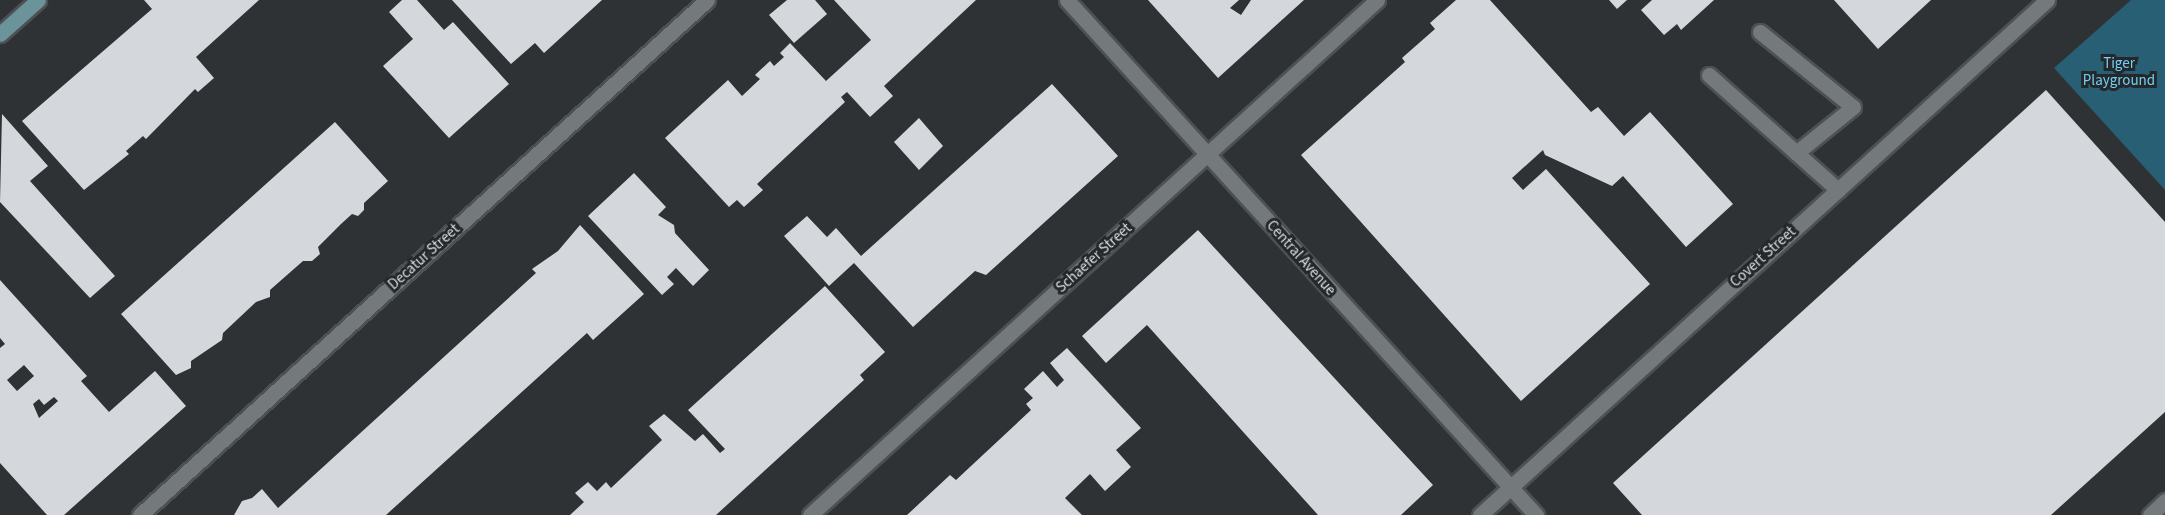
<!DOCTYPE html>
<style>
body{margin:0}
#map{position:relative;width:2165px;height:515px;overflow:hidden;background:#2e3234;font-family:"Source Sans 3",sans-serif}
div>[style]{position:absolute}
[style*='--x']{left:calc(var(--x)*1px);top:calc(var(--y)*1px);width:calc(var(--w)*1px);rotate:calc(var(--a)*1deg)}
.green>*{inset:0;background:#285f74}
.building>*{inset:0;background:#d4d8dc}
.roads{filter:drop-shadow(2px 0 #4d5153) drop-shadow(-2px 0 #4d5153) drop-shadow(0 2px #4d5153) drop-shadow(0 -2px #4d5153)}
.service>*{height:15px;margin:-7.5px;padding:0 7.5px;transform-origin:7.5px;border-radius:7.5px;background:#74797b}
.minor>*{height:15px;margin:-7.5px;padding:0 7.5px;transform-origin:7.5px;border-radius:7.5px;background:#74797b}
.secondary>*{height:15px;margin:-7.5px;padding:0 7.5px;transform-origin:7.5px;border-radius:7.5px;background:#6a939a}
span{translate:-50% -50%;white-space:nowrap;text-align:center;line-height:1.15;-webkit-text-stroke:6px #24282a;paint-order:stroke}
.park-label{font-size:15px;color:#73d0f4}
.street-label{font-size:15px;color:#dcdfe0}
</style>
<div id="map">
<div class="green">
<div style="clip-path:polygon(2131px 0,2165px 0,2165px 190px,2054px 68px)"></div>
</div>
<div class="building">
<div style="clip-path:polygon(144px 0,259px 0,196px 57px,214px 78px,198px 92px,195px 89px,146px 139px,143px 136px,126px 151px,129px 154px,84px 190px,22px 121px,152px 9px)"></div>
<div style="clip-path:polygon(402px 0,417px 0,444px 30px,453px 22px,509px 84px,449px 138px,383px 66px,413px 39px,389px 12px)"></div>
<div style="clip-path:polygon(452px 0,602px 0,544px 53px,535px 43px,511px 64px)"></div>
<div style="clip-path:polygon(787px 0,815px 0,827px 14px,794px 43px,769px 15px)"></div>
<div style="clip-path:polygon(834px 0,976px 0,884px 86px,893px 96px,870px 117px,847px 92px,841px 97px,845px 102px,757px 184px,763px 190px,744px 207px,737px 200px,729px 207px,665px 138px,728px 80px,742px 96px,760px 79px,755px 75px,770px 61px,774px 66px,784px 57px,780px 53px,790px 43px,826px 81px,871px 40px)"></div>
<div style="clip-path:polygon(1148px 0,1239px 0,1230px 8px,1241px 15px,1251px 0,1304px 0,1218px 78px)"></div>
<div style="clip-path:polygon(1456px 0,1490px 0,1591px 112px,1598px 107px,1624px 136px,1650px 112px,1733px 204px,1686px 247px,1623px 176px,1612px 186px,1545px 155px,1543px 150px,1512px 178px,1523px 190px,1546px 169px,1650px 284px,1521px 401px,1301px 155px,1405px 62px,1402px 58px,1435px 29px,1430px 23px)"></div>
<div style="clip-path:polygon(1609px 0,1627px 0,1617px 9px)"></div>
<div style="clip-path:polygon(1652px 0,1714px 0,1681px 30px,1677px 24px,1664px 35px,1641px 10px)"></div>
<div style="clip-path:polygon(1834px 0,1931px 0,1878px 49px)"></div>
<div style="clip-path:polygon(1052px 84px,1118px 156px,986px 275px,975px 271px,913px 327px,854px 263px,829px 286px,784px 236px,807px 216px,827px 237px,836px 228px,861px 256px)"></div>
<div style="clip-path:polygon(2046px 90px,2165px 222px,2165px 412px,2051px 515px,1642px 515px,1613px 483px)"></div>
<div style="clip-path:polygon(2px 114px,48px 166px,30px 181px,115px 276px,90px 298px,0 202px)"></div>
<div style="clip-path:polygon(919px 118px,943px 146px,919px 170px,894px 142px)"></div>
<div style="clip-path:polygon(335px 122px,388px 181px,364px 203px,364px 210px,358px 216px,352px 214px,341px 224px,318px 247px,320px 254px,312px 261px,303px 261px,270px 290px,270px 297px,256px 302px,223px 333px,222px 340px,191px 361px,191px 368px,176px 375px,121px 314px)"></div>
<div style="clip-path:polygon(634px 173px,666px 207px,658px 215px,674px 225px,675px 233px,709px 270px,693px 286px,676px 268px,667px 277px,674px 284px,662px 295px,588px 216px)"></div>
<div style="clip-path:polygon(580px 225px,644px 294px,593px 340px,587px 333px,386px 515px,234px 515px,242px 501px,252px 498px,262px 489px,278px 508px,536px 273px,532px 269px,558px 251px)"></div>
<div style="clip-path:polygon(1198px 230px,1433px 485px,1401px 515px,1318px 515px,1147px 325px,1106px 363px,1082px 336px)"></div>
<div style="clip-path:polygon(evenodd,0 280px,87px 376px,81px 381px,109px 412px,155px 371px,186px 406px,64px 515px,47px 515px,0 463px,0 348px,5px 344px,0 338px,0 280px,24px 365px,34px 376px,17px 391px,7px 380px,24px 365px,0 280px,54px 397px,58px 401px,39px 418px,33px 404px,39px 399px,44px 405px,54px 397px)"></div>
<div style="clip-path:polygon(825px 286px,885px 352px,860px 375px,864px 380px,716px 515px,570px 515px,584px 502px,575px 493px,588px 482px,597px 491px,606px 482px,611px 488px,662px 440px,649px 426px,664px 414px,695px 441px,703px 434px,720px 453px,725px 449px,688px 410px)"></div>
<div style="clip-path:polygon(1067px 348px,1141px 428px,1116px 450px,1131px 467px,1105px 491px,1090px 474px,1065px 498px,1082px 515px,907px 515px,950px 475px,956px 480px,1031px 410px,1026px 404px,1033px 398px,1024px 389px,1043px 371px,1057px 387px,1064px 380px,1050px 363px)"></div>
</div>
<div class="roads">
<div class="service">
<div style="--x:1760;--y:32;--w:119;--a:38.9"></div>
<div style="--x:1853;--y:107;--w:73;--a:141.1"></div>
<div style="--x:1709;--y:75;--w:173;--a:41.7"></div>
</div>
<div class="minor">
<div style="--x:1067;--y:0;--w:697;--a:47.68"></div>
<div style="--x:140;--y:515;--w:766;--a:-42.25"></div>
<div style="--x:810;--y:515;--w:766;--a:-42.25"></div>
<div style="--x:1480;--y:515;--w:766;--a:-42.25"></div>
<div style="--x:2150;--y:515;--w:21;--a:-43"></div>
</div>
<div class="secondary">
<div style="--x:0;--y:34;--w:51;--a:-41.8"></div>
</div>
</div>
<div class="park-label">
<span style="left:2119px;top:72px">Tiger<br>Playground</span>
</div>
<div class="street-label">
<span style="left:424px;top:257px;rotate:-42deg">Decatur Street</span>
<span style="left:1763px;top:257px;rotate:-42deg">Covert Street</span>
<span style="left:1094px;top:258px;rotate:-42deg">Schaefer Street</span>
<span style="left:1301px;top:258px;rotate:48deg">Central Avenue</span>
</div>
</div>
